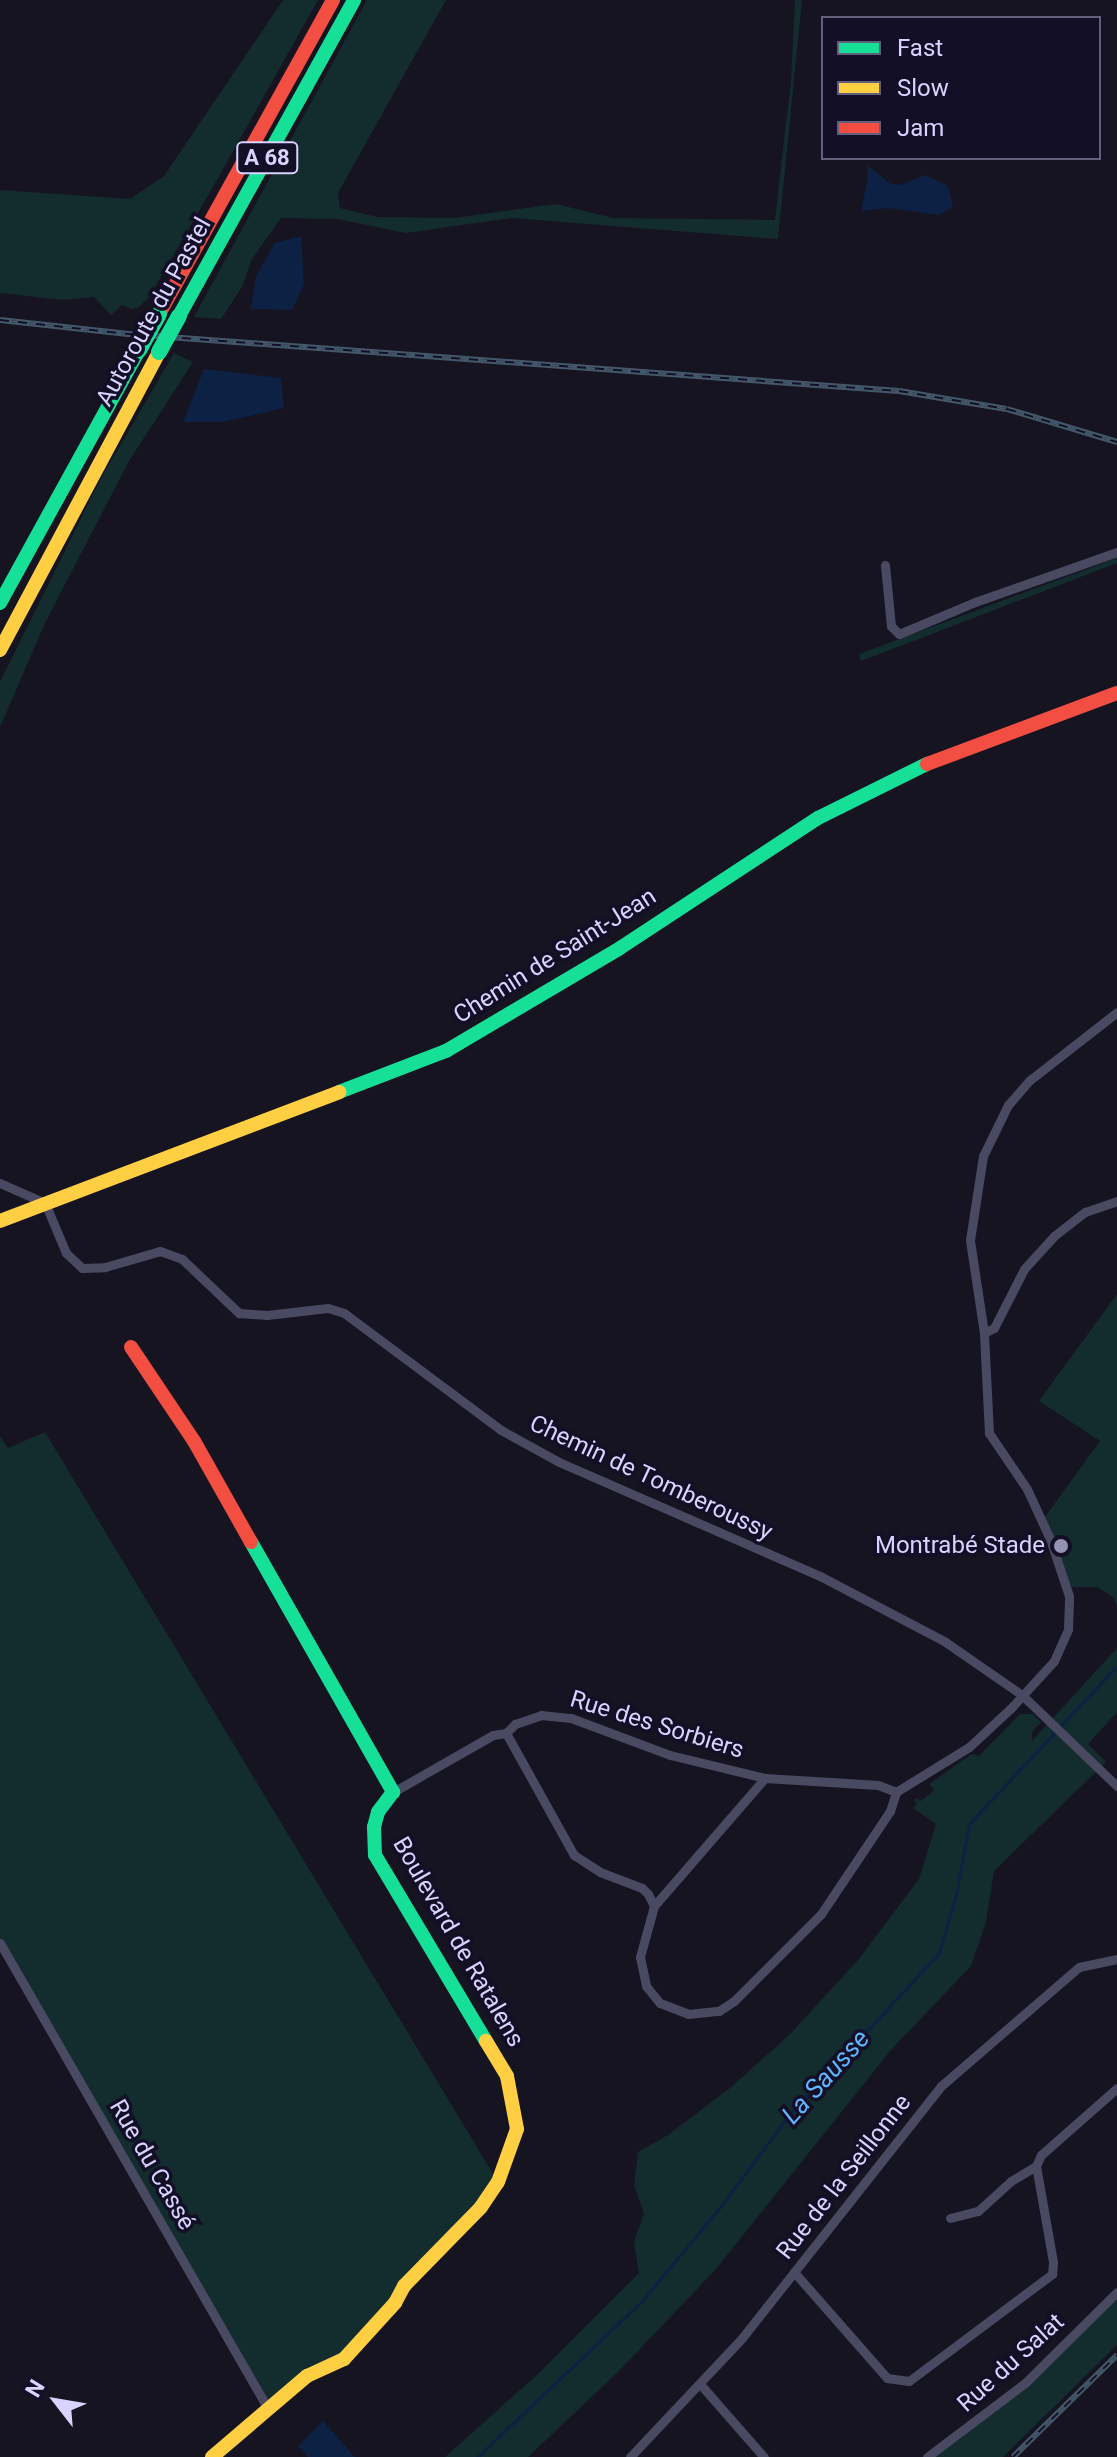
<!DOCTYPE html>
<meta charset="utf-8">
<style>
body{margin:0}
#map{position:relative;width:1117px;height:2457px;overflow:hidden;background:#161421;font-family:Roboto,sans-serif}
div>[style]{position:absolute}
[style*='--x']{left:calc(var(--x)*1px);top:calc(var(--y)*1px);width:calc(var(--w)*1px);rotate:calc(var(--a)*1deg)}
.green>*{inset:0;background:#132c2d}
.water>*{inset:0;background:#0d2144}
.stream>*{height:3px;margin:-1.5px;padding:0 1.5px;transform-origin:1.5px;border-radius:1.5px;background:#0d2144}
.street>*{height:9px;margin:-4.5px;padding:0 4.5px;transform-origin:4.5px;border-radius:4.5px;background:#4a4962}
.fast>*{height:14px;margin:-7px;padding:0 7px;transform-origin:7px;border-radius:7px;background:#16e098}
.slow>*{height:14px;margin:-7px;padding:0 7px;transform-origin:7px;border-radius:7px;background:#ffcf43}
.jam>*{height:14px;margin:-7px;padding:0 7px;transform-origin:7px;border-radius:7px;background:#f24e42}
.rail>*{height:6px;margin-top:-3px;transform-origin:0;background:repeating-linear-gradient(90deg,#130f26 0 9px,#43596b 0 18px);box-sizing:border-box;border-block:2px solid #43596b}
.fast-bridge>*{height:16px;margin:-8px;padding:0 8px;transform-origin:8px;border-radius:8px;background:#16e098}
.dots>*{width:22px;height:22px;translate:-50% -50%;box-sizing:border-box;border:4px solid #130f26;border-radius:50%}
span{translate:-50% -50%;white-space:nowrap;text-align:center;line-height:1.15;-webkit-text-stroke:7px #130f26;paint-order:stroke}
.shield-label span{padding:2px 6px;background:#130f26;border:2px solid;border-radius:6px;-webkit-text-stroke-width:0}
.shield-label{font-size:22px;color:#d9d4ff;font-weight:700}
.street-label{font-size:24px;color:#d9d4ff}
.poi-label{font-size:24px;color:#d9d4ff}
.right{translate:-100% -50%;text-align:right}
.water-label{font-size:26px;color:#62b6ff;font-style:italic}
.legend{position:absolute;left:821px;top:16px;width:280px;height:144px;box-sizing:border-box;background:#130f26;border:2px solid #625e7d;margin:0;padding:10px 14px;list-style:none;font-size:24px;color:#d9d4ff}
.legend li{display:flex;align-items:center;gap:16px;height:40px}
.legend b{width:40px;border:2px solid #625e7d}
.north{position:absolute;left:16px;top:2361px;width:80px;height:80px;-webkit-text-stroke:6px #130f26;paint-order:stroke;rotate:301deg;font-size:22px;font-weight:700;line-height:32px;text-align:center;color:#d9d4ff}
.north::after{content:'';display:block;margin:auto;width:28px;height:36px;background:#d9d4ff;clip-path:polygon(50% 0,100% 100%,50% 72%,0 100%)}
</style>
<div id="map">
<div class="green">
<div style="clip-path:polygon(283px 0,318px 0,209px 194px,149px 297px,139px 307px,131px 309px,122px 305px,111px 315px,94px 297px,63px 300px,0 293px,0 190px,130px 199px,164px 176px)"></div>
<div style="clip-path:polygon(367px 0,446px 0,338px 193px,340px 208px,377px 217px,454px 218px,556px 204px,613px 218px,775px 220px,791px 80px,795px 0,802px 0,778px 239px,512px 218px,406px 233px,337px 219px,281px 218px,252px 259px,242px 287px,221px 319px,194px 317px)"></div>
<div style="clip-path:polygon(174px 353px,193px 362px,129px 461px,45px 623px,0 727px,0 682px,100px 480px)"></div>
<div style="clip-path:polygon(1117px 558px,1117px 563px,861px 661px,859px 654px)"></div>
<div style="clip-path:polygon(1117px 1294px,1117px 1606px,1113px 1597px,1097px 1587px,1067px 1587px,1042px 1521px,1100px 1441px,1039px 1401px)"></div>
<div style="clip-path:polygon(45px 1432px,498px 2182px,344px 2359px,267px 2407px,0 1942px,0 1436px,8px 1448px)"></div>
<div style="clip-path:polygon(1117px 1648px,1117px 1712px,1088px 1744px,1106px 1762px,994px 1871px,986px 1922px,971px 1966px,891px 2050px,716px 2269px,619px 2371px,528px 2457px,445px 2457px,537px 2375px,639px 2273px,634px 2242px,644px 2213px,634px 2185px,638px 2152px,668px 2135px,730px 2088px,790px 2034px,858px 1960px,919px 1879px,936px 1824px,913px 1808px,917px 1803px,914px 1800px,917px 1798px,921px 1801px,934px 1790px,929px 1784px,972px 1754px,979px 1756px,1020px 1714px,1032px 1714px,1041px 1722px,1032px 1732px,1032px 1741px)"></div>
<div style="clip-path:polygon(1117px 2292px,1117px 2345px,1003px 2457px,926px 2457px,1008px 2398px)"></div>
</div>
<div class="water">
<div style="clip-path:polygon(867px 165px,891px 184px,900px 185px,925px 175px,948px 186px,953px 207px,939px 215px,888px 208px,861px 211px,868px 177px)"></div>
<div style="clip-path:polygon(301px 236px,304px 284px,292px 310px,251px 309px,256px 276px,275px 243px)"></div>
<div style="clip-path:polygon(204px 369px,281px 378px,284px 408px,223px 422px,183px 422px)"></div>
<div style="clip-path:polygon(323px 2421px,355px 2457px,308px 2457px,298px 2446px)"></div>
</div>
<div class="stream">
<div style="--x:477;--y:2457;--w:226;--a:-43.4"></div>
<div style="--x:641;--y:2302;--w:125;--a:-50.2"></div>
<div style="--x:721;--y:2206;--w:112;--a:-53.3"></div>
<div style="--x:788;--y:2116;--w:222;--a:-47.2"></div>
<div style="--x:939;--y:1953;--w:60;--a:-73.7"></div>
<div style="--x:956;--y:1895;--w:72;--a:-79.6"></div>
<div style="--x:969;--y:1824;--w:216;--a:-46.9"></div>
</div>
<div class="street">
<div style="--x:885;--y:565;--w:61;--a:84.4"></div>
<div style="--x:891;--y:626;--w:11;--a:45"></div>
<div style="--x:899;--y:634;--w:82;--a:-22.8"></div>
<div style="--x:975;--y:602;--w:151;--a:-19.4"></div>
<div style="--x:0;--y:1183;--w:49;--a:24"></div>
<div style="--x:45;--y:1203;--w:54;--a:67.2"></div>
<div style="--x:66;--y:1253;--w:22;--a:43"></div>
<div style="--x:82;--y:1268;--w:23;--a:-2"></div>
<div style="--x:105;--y:1267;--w:57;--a:-16.2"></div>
<div style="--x:160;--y:1251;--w:23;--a:20"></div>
<div style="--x:182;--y:1259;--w:79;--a:43.5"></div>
<div style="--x:239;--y:1313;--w:28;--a:4"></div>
<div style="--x:267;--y:1315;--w:61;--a:-6.5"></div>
<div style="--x:328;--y:1308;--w:17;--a:17"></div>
<div style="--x:344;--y:1313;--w:196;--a:36.7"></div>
<div style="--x:501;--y:1430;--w:66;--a:28.9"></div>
<div style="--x:559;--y:1462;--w:285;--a:23.6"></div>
<div style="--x:820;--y:1576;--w:140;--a:27.7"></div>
<div style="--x:944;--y:1641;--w:95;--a:34.7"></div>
<div style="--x:1022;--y:1695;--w:132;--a:43.8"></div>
<div style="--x:984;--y:1333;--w:11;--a:-27"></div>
<div style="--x:994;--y:1328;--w:66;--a:-63"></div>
<div style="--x:1024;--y:1269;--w:45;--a:-47.7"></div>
<div style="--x:1054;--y:1236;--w:39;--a:-38"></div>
<div style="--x:1085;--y:1212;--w:34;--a:-19"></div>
<div style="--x:506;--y:1733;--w:140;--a:60.9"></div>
<div style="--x:574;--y:1855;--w:31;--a:33"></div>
<div style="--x:600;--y:1872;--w:45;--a:20.9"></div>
<div style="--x:642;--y:1888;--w:8;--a:45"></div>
<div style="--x:648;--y:1894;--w:13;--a:63"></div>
<div style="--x:654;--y:1906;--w:53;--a:105.4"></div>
<div style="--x:640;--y:1957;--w:30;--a:78"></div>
<div style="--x:646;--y:1986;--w:22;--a:51"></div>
<div style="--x:660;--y:2003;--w:30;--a:21"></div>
<div style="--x:688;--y:2014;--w:31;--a:-6"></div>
<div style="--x:719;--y:2011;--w:18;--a:-34"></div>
<div style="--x:734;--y:2001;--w:123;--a:-45"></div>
<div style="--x:821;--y:1914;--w:124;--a:-56.2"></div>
<div style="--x:890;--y:1811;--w:20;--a:-72"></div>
<div style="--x:393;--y:1792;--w:115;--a:-29.7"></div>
<div style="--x:493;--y:1735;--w:13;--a:-9"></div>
<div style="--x:506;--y:1733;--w:13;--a:-45"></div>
<div style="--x:515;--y:1724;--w:28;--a:-19"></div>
<div style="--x:541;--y:1715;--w:30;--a:6"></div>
<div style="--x:571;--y:1718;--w:106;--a:20.5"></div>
<div style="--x:670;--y:1755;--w:98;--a:13.6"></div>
<div style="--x:765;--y:1778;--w:113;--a:3.5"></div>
<div style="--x:878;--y:1785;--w:19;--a:21"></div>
<div style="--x:896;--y:1792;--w:86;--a:-31.7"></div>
<div style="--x:969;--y:1747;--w:59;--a:-42.9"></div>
<div style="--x:1012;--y:1707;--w:62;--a:-47.6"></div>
<div style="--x:1054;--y:1661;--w:35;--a:-66"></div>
<div style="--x:1068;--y:1629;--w:33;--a:-88"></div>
<div style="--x:1069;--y:1596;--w:60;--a:-108.4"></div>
<div style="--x:1050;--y:1539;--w:55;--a:-114.7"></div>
<div style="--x:1027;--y:1489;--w:68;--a:-124.2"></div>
<div style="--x:989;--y:1433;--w:100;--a:-92.9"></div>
<div style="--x:984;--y:1333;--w:94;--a:-98.6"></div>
<div style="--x:970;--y:1240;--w:85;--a:-81.2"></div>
<div style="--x:983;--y:1156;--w:57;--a:-63.9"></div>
<div style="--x:1008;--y:1105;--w:33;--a:-49"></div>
<div style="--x:1030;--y:1080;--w:110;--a:-38"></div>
<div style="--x:654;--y:1906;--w:169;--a:-49.1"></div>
<div style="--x:0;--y:1943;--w:535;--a:60.08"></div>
<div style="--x:950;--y:2218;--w:29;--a:-14"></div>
<div style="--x:978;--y:2211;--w:45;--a:-42.3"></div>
<div style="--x:1011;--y:2181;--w:29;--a:-31"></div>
<div style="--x:794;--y:2272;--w:141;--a:48.7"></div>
<div style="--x:887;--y:2378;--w:22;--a:8"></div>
<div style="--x:909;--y:2381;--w:179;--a:-36.8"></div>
<div style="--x:1052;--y:2274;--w:12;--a:-85"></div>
<div style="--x:1053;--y:2262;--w:97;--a:-100"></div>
<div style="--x:1036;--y:2166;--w:12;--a:-66"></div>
<div style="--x:1041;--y:2155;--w:101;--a:-41.4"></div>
<div style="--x:700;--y:2384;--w:97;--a:48.8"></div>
<div style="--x:630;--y:2457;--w:163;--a:-46.7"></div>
<div style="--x:742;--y:2338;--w:321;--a:-51.7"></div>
<div style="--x:941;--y:2086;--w:182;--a:-40.8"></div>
<div style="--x:1079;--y:1967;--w:39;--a:-12"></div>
<div style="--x:927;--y:2457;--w:123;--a:-37.1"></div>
<div style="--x:1025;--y:2383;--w:129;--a:-44.7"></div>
</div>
<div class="fast">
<div style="--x:179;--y:316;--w:361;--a:-61"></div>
<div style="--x:0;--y:603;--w:289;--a:-61.2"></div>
<div style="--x:339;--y:1092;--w:115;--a:-21"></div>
<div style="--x:446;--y:1051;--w:202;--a:-30.6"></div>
<div style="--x:620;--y:948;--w:237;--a:-33.3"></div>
<div style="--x:818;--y:818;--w:122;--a:-26.4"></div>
<div style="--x:251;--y:1542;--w:288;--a:60.4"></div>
<div style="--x:393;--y:1792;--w:25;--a:127"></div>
<div style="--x:378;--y:1812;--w:16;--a:105"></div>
<div style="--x:374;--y:1827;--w:28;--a:88"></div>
<div style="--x:375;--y:1855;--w:217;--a:59.2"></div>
</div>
<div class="slow">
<div style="--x:0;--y:650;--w:338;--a:-61.9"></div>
<div style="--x:0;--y:1221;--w:363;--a:-20.8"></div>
<div style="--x:212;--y:2457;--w:125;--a:-40.5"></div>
<div style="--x:307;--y:2376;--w:41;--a:-24.7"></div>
<div style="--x:344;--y:2359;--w:76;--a:-47.7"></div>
<div style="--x:395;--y:2303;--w:19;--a:-62"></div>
<div style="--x:404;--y:2286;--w:110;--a:-45.7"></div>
<div style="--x:481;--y:2207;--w:30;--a:-56"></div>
<div style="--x:498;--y:2182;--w:56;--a:-70.3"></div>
<div style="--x:517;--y:2129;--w:54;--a:-100.7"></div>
<div style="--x:507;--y:2076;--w:41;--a:-121"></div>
</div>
<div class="jam">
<div style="--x:159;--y:314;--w:359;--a:-61"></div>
<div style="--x:927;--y:764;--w:203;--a:-20.5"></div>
<div style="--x:131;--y:1347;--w:113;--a:56.2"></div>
<div style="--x:194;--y:1441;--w:116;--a:60.6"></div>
</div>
<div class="rail">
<div style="--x:0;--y:320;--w:129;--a:6.2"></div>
<div style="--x:128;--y:334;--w:773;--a:4.23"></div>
<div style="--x:899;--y:391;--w:109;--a:9.5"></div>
<div style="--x:1007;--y:409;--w:115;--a:16.7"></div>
<div style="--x:1013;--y:2457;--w:146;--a:-44.4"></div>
</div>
<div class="fast-bridge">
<div style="--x:139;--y:350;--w:41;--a:-60.9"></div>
<div style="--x:159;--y:352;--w:41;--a:-60.9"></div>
</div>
<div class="dots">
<div style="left:1061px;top:1546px;background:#9591b1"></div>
</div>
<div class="shield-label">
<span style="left:267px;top:158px">A 68</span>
</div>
<div class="street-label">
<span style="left:154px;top:312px;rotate:-61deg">Autoroute du Pastel</span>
<span style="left:555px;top:956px;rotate:-32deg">Chemin de Saint-Jean</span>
<span style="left:651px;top:1478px;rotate:25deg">Chemin de Tomberoussy</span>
<span style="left:657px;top:1725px;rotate:17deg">Rue des Sorbiers</span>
<span style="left:458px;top:1942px;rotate:60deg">Boulevard de Ratalens</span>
<span style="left:152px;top:2165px;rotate:60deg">Rue du Cassé</span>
<span style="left:844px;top:2177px;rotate:-52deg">Rue de la Seillonne</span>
<span style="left:1011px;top:2363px;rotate:-42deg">Rue du Salat</span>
</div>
<div class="poi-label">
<span class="right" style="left:1045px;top:1546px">Montrabé Stade</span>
</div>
<div class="water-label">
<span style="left:826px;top:2077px;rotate:-48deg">La Sausse</span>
</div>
<ul class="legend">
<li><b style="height:10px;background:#16e098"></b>Fast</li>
<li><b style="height:10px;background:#ffcf43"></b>Slow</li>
<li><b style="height:10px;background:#f24e42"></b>Jam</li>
</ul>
<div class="north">N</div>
</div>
